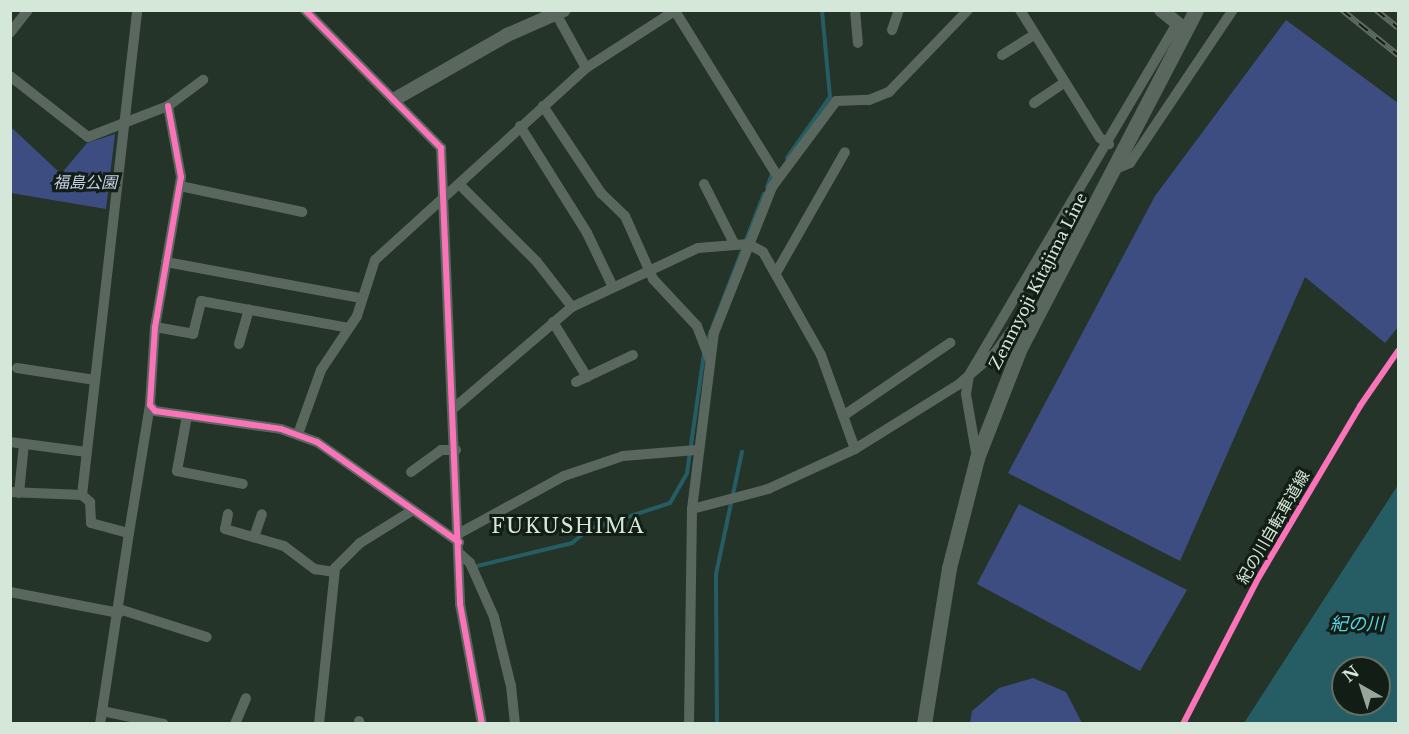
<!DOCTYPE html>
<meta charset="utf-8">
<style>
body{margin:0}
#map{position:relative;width:1409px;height:734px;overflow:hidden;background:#243428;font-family:"Libre Baskerville","Noto Sans JP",serif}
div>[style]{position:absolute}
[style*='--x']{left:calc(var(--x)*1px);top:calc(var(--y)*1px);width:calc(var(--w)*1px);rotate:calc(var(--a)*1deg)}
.green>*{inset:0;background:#3d4d82}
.water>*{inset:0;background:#265d65}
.stream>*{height:4px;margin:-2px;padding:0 2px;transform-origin:2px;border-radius:2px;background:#265d65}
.minor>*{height:10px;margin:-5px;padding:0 5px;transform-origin:5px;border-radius:5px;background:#5a675e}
.tertiary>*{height:14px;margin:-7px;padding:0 7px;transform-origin:7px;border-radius:7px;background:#5a675e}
.secondary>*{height:15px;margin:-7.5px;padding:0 7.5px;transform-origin:7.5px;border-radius:7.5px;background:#5a675e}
.rail>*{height:6px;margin-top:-3px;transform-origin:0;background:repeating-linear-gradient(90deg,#121e15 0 11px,#5f6a61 0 22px);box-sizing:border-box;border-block:2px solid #5f6a61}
.cycleway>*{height:6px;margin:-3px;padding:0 3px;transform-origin:3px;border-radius:3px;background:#fb73b8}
span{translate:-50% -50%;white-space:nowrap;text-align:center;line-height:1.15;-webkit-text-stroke:6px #121e15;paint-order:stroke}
.park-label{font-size:16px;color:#c7cfe9;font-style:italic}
.street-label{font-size:16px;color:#d5e7d9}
.water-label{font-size:18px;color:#5ad5ea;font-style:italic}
.quarter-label{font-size:20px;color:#d5e7d9;letter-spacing:1.5px}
.frame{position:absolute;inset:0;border:12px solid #d5e7d9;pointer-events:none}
.north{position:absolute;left:1331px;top:656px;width:60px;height:60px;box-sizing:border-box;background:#121e15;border:2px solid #606e63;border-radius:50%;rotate:321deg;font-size:16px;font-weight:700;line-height:24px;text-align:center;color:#d5e7d9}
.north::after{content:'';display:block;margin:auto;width:21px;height:27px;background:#97a89b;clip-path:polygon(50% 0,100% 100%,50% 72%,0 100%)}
</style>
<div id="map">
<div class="green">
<div style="clip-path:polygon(1286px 20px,1398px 103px,1398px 327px,1385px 343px,1305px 277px,1180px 561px,1008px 473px,1155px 196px)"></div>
<div style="clip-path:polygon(11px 127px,61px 174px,87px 143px,115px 134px,106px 209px,11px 193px)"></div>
<div style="clip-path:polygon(1019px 504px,1187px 590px,1140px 671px,977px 584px)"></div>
<div style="clip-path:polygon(1033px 678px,1066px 692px,1082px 723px,970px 723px,972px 711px,999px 688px)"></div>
</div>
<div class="water">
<div style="clip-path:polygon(evenodd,1398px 485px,1398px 723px,1244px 723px,1398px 485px,1343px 668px,1379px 668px,1379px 704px,1343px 704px,1343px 668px)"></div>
</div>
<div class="stream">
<div style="--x:787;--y:158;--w:75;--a:-54.8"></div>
<div style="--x:830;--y:97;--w:87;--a:-95.3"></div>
<div style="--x:767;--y:187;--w:14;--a:-69"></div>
<div style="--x:706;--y:344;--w:161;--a:-68.9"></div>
<div style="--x:473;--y:567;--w:102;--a:-13.6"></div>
<div style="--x:572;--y:543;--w:21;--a:-39"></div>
<div style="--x:588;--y:530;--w:86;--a:-18.2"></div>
<div style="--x:670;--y:503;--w:34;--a:-60"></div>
<div style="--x:687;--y:473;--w:120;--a:-81.9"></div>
<div style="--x:717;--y:724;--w:150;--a:-90.4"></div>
<div style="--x:716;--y:574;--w:125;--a:-78"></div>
</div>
<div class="minor">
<div style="--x:305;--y:10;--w:194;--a:45.4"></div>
<div style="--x:441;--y:148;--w:456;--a:87.6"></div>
<div style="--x:460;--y:604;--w:122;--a:79.6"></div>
<div style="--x:554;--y:10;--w:66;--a:61.1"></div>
<div style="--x:855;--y:10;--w:33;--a:85"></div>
<div style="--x:1020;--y:10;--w:151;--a:58"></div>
<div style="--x:1100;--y:138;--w:11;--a:34"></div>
<div style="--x:675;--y:11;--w:195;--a:58.2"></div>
<div style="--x:892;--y:30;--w:21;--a:-71"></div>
<div style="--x:10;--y:33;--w:29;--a:-52"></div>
<div style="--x:1002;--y:55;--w:39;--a:-32"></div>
<div style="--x:10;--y:76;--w:99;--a:38"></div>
<div style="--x:88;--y:137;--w:86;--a:-21.2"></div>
<div style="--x:168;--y:106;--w:44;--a:-36.6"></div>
<div style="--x:1034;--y:103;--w:37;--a:-34"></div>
<div style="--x:168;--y:106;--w:72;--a:79.6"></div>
<div style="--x:181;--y:177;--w:152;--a:99.8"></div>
<div style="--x:155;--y:327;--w:78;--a:93.7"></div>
<div style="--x:150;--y:405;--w:8;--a:50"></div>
<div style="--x:155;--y:411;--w:127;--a:8.1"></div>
<div style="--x:281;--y:429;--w:38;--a:20"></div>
<div style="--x:317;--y:442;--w:174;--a:35.2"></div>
<div style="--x:543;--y:106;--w:105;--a:56.3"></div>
<div style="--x:601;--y:193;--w:33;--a:44"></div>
<div style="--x:625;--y:216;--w:69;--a:66"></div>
<div style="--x:653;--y:279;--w:64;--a:46.9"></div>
<div style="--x:697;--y:326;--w:34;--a:69"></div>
<div style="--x:520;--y:126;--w:126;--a:57.9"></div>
<div style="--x:587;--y:233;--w:58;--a:64.3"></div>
<div style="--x:1115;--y:169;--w:16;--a:-22"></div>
<div style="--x:1130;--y:163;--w:184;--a:-56.1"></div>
<div style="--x:459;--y:184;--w:110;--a:45"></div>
<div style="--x:537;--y:262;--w:57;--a:52.1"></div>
<div style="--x:704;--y:184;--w:68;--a:63.1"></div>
<div style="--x:180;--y:186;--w:125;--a:12"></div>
<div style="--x:166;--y:262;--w:197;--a:10.5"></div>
<div style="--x:776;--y:273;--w:139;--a:-60.3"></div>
<div style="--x:553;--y:322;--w:65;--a:58.3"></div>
<div style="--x:155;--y:327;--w:39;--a:10"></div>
<div style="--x:193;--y:334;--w:34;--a:-76"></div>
<div style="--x:201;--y:301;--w:150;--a:10.3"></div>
<div style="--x:239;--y:344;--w:36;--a:-74"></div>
<div style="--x:17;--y:368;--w:79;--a:8.7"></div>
<div style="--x:576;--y:382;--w:63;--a:-25.3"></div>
<div style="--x:454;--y:408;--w:155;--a:-40.6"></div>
<div style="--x:572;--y:307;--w:139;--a:-25.1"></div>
<div style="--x:698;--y:248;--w:50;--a:-4.6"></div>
<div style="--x:748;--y:244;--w:17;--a:28"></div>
<div style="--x:763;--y:252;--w:118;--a:60.6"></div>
<div style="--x:821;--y:355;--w:100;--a:70.1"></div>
<div style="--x:187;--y:416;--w:56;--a:100.3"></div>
<div style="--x:177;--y:471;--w:67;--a:11.1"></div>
<div style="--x:843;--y:416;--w:130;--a:-34.3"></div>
<div style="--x:298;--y:434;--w:68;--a:-70.2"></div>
<div style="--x:321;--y:370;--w:65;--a:-56.3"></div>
<div style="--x:357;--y:316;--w:59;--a:-72.2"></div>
<div style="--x:375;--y:260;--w:285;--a:-42.3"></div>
<div style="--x:586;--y:68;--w:107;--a:-32.8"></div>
<div style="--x:10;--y:442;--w:77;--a:7.5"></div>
<div style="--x:977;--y:458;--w:65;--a:-99.8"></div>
<div style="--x:966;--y:394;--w:19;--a:-81"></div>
<div style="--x:969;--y:375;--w:407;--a:-59.4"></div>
<div style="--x:411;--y:472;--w:37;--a:-36"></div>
<div style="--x:441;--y:450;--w:15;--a:0"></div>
<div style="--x:10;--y:492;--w:72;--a:2.4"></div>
<div style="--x:82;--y:495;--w:11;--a:41"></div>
<div style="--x:90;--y:502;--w:21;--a:87"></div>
<div style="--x:91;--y:523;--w:39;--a:15"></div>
<div style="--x:129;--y:533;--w:193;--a:98.6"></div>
<div style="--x:19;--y:493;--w:49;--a:-84.2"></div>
<div style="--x:82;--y:495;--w:488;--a:-83.5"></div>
<div style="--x:692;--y:509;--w:177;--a:-82.9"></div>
<div style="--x:714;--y:333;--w:157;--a:-68.3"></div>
<div style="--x:772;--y:187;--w:107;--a:-53.3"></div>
<div style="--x:836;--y:101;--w:33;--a:-2"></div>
<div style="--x:869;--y:100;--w:22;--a:-22"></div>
<div style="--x:889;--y:92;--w:114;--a:-46.1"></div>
<div style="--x:228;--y:514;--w:15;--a:101"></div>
<div style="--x:225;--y:529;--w:61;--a:16.1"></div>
<div style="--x:284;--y:546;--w:39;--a:37"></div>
<div style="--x:315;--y:569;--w:19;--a:9"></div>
<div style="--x:129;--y:533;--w:130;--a:-80.7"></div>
<div style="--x:458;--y:534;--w:121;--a:-28.7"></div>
<div style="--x:564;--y:476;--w:62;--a:-18.7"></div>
<div style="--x:623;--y:456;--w:73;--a:-4.7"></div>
<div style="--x:254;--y:537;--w:24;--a:-71"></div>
<div style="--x:459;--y:553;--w:15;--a:42"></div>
<div style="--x:470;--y:563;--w:59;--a:66"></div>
<div style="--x:494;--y:617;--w:71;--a:76.2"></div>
<div style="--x:511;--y:686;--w:38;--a:84"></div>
<div style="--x:10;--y:592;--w:111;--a:10.9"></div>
<div style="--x:119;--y:609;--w:92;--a:17.7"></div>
<div style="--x:102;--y:711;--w:63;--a:11.8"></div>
<div style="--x:359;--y:721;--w:3;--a:72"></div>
<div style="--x:235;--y:724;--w:28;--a:-67"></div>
<div style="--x:319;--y:724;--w:157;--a:-84.1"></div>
<div style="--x:335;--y:568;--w:35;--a:-45"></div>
<div style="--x:360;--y:543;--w:62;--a:-31.9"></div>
<div style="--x:689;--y:724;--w:215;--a:-89.2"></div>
<div style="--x:692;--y:509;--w:79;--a:-14.7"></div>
<div style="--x:768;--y:489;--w:96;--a:-24.7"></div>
<div style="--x:855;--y:449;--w:121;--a:-31.9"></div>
<div style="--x:958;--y:385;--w:49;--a:-40.9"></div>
<div style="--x:995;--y:353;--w:39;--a:-54"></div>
<div style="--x:1018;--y:321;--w:26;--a:-29"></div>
</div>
<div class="tertiary">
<div style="--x:1161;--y:10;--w:32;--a:39"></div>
<div style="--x:395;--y:99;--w:129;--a:-29.7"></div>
<div style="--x:507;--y:35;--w:62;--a:-23.7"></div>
</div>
<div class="secondary">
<div style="--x:924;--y:724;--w:158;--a:-80.9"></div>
<div style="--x:949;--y:568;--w:114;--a:-75.7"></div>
<div style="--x:977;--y:458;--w:116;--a:-68.7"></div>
<div style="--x:1019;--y:350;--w:383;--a:-62.5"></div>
</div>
<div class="rail">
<div style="--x:1342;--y:10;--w:72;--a:38.8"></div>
<div style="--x:1376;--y:10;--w:28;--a:39"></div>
</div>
<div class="cycleway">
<div style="--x:305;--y:10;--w:194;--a:45.4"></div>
<div style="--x:441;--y:148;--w:456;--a:87.6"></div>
<div style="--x:460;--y:604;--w:122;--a:79.6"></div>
<div style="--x:168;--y:106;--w:72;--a:79.6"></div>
<div style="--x:181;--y:177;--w:152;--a:99.8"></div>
<div style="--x:155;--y:327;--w:78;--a:93.7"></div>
<div style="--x:150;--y:405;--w:8;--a:50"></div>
<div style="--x:155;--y:411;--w:127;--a:8.1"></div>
<div style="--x:281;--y:429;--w:38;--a:20"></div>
<div style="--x:317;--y:442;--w:174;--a:35.2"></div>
<div style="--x:1183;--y:724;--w:165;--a:-62.7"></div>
<div style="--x:1259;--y:577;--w:199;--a:-59.4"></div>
<div style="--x:1360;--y:406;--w:67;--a:-55.4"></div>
</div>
<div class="park-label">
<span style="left:85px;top:182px">福島公園</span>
</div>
<div class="street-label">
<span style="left:1038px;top:281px;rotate:-63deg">Zenmyoji Kitajima Line</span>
<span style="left:1273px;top:527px;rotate:-60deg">紀の川自転車道線</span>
</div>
<div class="water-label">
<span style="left:1357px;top:624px">紀の川</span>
</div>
<div class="quarter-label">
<span style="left:568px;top:526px">FUKUSHIMA</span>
</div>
<div class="frame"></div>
<div class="north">N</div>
</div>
